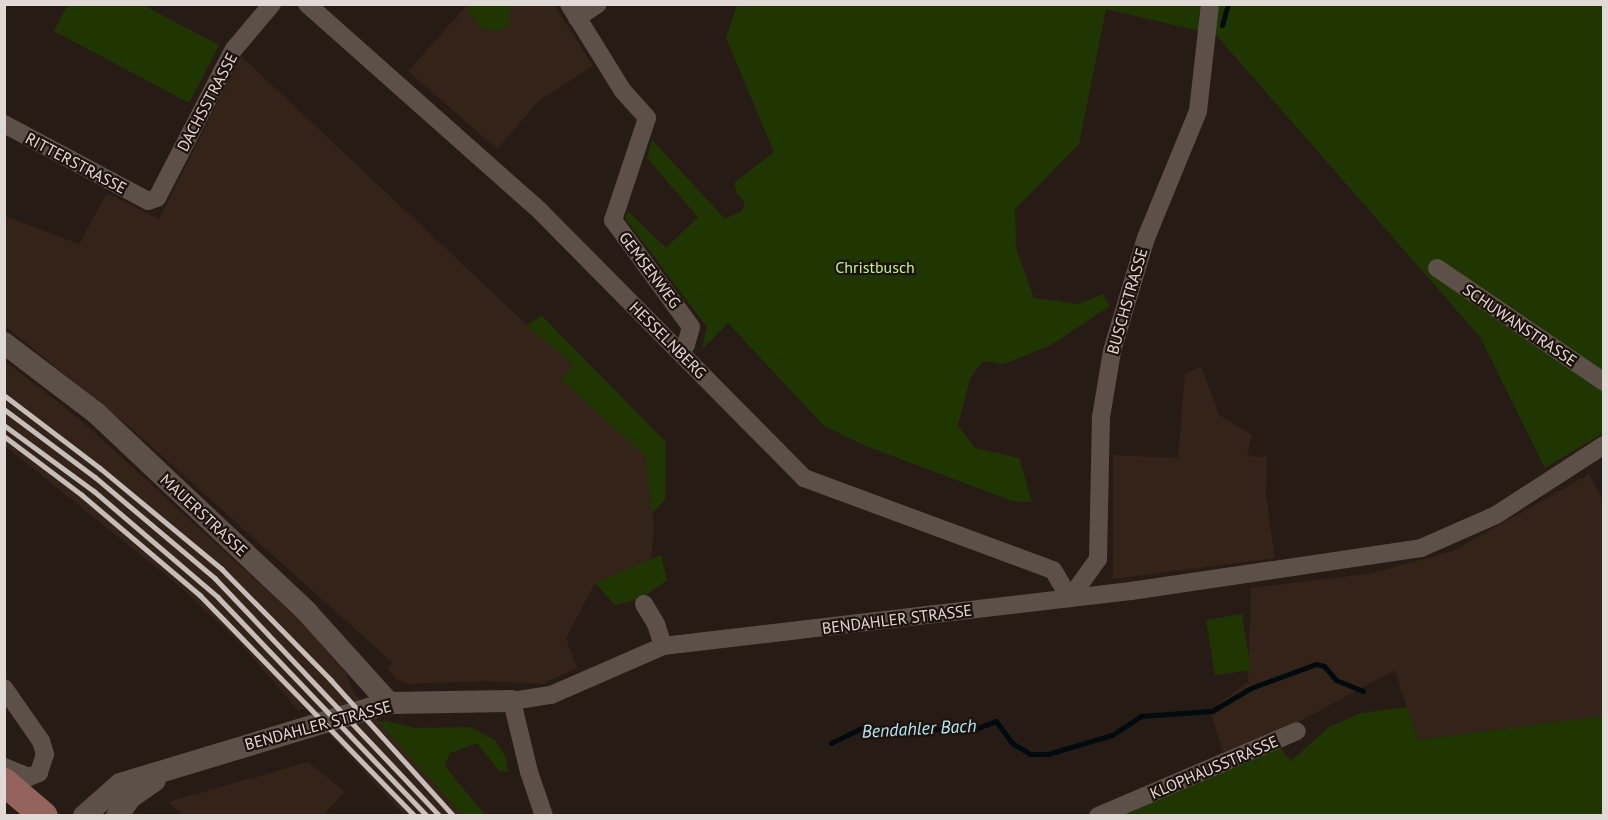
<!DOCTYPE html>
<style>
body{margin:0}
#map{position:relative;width:1608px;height:820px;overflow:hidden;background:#271b15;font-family:"PT Sans",sans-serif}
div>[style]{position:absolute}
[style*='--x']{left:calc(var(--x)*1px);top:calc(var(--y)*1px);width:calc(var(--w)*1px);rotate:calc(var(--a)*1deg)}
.built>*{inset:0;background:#342319}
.green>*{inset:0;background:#203602}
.stream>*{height:5px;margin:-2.5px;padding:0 2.5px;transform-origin:2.5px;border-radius:2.5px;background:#000b0f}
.minor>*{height:18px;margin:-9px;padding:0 9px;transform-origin:9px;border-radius:9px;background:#5d5048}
.tertiary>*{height:22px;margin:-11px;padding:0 11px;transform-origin:11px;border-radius:11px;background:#5d5048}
.primary>*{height:28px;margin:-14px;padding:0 14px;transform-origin:14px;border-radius:14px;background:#94635c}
.rail>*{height:4.5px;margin:-2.25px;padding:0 2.25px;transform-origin:2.25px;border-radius:2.25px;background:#c6bdb9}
span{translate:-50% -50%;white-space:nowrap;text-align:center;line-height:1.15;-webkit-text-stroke:4.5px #1d120c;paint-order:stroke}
.street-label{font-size:16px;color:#e1d9d5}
.park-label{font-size:16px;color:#bff78a}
.water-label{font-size:18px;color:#b3e9f9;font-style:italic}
.frame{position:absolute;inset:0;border:6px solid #e1d9d5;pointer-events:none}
</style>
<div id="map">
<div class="built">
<div style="clip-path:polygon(468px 4px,554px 5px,593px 66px,539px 101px,497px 149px,408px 71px)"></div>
<div style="clip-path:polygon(241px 56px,526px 324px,574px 365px,561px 379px,646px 457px,654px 528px,651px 562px,595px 583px,566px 638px,577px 668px,542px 684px,487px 681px,410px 684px,397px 680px,387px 669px,392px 662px,134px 431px,5px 326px,5px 216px,79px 244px,107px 193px,159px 219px)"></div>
<div style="clip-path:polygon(5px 361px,83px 422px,306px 626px,346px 674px,354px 693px,462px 815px,404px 815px,306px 709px,298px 710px,238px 641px,178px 585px,5px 446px)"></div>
<div style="clip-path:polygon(1201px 366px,1219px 415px,1252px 435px,1247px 456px,1267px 457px,1266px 495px,1275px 558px,1113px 579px,1113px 455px,1178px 458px,1185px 374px)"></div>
<div style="clip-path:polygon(1589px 474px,1603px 500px,1603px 716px,1417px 740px,1395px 670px,1280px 732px,1224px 756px,1210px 710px,1248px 682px,1251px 588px,1373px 573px,1453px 551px)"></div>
<div style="clip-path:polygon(308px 762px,345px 792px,323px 815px,184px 815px,168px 802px)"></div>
</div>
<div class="green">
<div style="clip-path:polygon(68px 4px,143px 5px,219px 45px,189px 103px,54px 31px)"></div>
<div style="clip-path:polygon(472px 5px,510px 5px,509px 25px,500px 31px,483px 29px,466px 8px)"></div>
<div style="clip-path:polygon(737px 5px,1603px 5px,1603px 433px,1545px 468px,1480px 337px,1216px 35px,1106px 9px,1079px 144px,1015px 209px,1016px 248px,1034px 298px,1079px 304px,1103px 294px,1110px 306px,1051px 345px,1004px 364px,983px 361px,970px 379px,958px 425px,975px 448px,1019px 458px,1032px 502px,1012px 501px,866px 446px,824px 426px,728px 323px,702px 349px,707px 327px,625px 218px,628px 211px,666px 248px,698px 217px,647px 158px,652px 140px,725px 219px,742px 211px,745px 201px,737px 195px,734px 183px,774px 152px,726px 38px)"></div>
<div style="clip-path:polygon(542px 316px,666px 442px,665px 500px,652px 513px,646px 457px,561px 379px,574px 365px,526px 325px)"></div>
<div style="clip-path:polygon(661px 555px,667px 580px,641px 599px,615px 605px,595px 583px)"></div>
<div style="clip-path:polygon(1242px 614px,1251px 670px,1215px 675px,1206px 620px)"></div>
<div style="clip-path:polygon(1407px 707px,1418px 740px,1603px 716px,1603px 815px,1101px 816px,1278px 746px,1291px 761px,1329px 727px,1361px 713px)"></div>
<div style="clip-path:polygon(387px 721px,416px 728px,471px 727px,495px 740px,505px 756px,508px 772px,499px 771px,477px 743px,450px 753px,445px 766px,485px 815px,462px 815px,379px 722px)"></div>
</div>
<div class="stream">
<div style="--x:1222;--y:25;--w:22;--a:-74"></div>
<div style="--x:831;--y:743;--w:32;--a:-26"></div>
<div style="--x:860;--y:729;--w:115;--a:0"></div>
<div style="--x:975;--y:729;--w:22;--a:-21"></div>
<div style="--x:996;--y:721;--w:27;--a:54"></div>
<div style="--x:1012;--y:743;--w:21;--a:31"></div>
<div style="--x:1030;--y:754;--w:18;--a:0"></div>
<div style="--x:1048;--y:754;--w:67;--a:-16.5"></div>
<div style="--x:1112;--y:735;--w:35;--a:-33"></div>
<div style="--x:1141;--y:716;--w:71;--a:-4"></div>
<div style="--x:1212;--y:711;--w:45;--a:-30.5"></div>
<div style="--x:1251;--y:688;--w:69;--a:-20.3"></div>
<div style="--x:1316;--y:664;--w:8;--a:14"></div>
<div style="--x:1324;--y:666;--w:18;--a:49"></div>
<div style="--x:1336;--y:680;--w:29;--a:22"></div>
</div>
<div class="minor">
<div style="--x:307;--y:4;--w:313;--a:41.6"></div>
<div style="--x:541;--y:212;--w:374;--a:45.3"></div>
<div style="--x:804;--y:478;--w:265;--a:20.3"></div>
<div style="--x:1053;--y:570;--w:33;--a:59"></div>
<div style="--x:569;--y:4;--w:102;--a:58.2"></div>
<div style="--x:623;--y:91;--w:36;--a:48"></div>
<div style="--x:647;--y:118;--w:108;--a:108.4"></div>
<div style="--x:613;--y:220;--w:132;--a:53.9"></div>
<div style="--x:691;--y:327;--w:19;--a:106"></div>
<div style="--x:686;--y:345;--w:8;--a:135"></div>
<div style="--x:577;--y:18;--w:25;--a:-34"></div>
<div style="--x:4;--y:124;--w:163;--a:28.1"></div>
<div style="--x:148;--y:201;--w:9;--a:-18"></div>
<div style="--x:157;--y:198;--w:168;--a:-62.7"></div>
<div style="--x:234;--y:49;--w:59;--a:-49.8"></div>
<div style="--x:1437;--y:268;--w:202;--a:34.3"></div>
<div style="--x:1070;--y:598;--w:48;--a:-54.3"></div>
<div style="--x:1098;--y:559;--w:142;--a:-88.8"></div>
<div style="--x:1101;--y:417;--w:67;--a:-80.5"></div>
<div style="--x:1112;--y:351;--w:118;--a:-73.3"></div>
<div style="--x:1146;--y:238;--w:137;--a:-67.7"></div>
<div style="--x:1198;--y:111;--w:108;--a:-83.6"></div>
<div style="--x:644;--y:604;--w:23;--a:59"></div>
<div style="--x:656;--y:624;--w:23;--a:72"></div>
<div style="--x:4;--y:688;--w:65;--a:55.1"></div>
<div style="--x:41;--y:741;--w:14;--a:73"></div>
<div style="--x:45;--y:754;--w:20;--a:108"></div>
<div style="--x:39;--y:773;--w:11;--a:158"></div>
<div style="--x:29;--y:777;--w:27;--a:-158"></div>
<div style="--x:544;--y:816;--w:46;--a:-108.8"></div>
<div style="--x:529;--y:772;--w:73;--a:-103.5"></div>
<div style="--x:512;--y:701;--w:39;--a:-9"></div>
<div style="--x:551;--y:695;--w:122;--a:-23.6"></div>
<div style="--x:663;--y:646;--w:471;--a:-6.7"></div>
<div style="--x:1131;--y:591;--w:293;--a:-8.4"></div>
<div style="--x:1421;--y:548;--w:82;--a:-23.7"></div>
<div style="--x:1496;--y:515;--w:129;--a:-32.9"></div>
<div style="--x:1098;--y:816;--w:216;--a:-23.1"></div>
</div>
<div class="tertiary">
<div style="--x:4;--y:343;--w:114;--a:37.2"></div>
<div style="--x:95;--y:412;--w:291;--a:43.3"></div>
<div style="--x:307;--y:612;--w:122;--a:48"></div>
<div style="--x:84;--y:816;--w:48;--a:-41.6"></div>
<div style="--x:120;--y:784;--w:281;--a:-16.8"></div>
<div style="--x:389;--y:703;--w:123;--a:-0.9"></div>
<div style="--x:117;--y:816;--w:24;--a:-54"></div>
<div style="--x:131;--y:797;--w:29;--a:-35"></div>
</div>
<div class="primary">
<div style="--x:4;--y:782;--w:52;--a:40.4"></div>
</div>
<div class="rail">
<div style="--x:4;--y:395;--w:121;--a:37.2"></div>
<div style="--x:100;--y:468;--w:158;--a:39.6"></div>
<div style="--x:222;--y:569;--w:156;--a:45.5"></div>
<div style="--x:331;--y:680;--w:183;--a:47.9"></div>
<div style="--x:4;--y:409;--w:114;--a:36.8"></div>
<div style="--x:95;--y:477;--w:157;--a:40.1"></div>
<div style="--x:215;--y:578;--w:328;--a:46.6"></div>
<div style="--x:4;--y:425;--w:112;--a:36.3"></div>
<div style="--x:94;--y:491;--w:163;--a:40.5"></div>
<div style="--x:218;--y:597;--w:303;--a:46.3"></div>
<div style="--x:4;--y:436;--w:98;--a:37.1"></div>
<div style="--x:82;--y:495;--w:155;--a:40.3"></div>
<div style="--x:200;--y:595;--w:308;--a:45.8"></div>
</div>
<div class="street-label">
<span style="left:207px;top:102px;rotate:-62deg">DACHSSTRASSE</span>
<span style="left:76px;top:163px;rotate:28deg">RITTERSTRASSE</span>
<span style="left:650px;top:270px;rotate:53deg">GEMSENWEG</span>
<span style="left:1127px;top:301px;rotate:-74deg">BUSCHSTRASSE</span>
<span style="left:1520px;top:325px;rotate:34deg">SCHUWANSTRASSE</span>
<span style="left:668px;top:340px;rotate:45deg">HESSELNBERG</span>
<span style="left:204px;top:515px;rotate:43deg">MAUERSTRASSE</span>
<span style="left:897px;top:619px;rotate:-7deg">BENDAHLER STRASSE</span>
<span style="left:318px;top:725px;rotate:-15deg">BENDAHLER STRASSE</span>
<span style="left:1214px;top:767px;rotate:-23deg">KLOPHAUSSTRASSE</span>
</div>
<div class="park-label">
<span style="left:875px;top:267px">Christbusch</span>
</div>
<div class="water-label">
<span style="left:919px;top:729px;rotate:-3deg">Bendahler Bach</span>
</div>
<div class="frame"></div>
</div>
